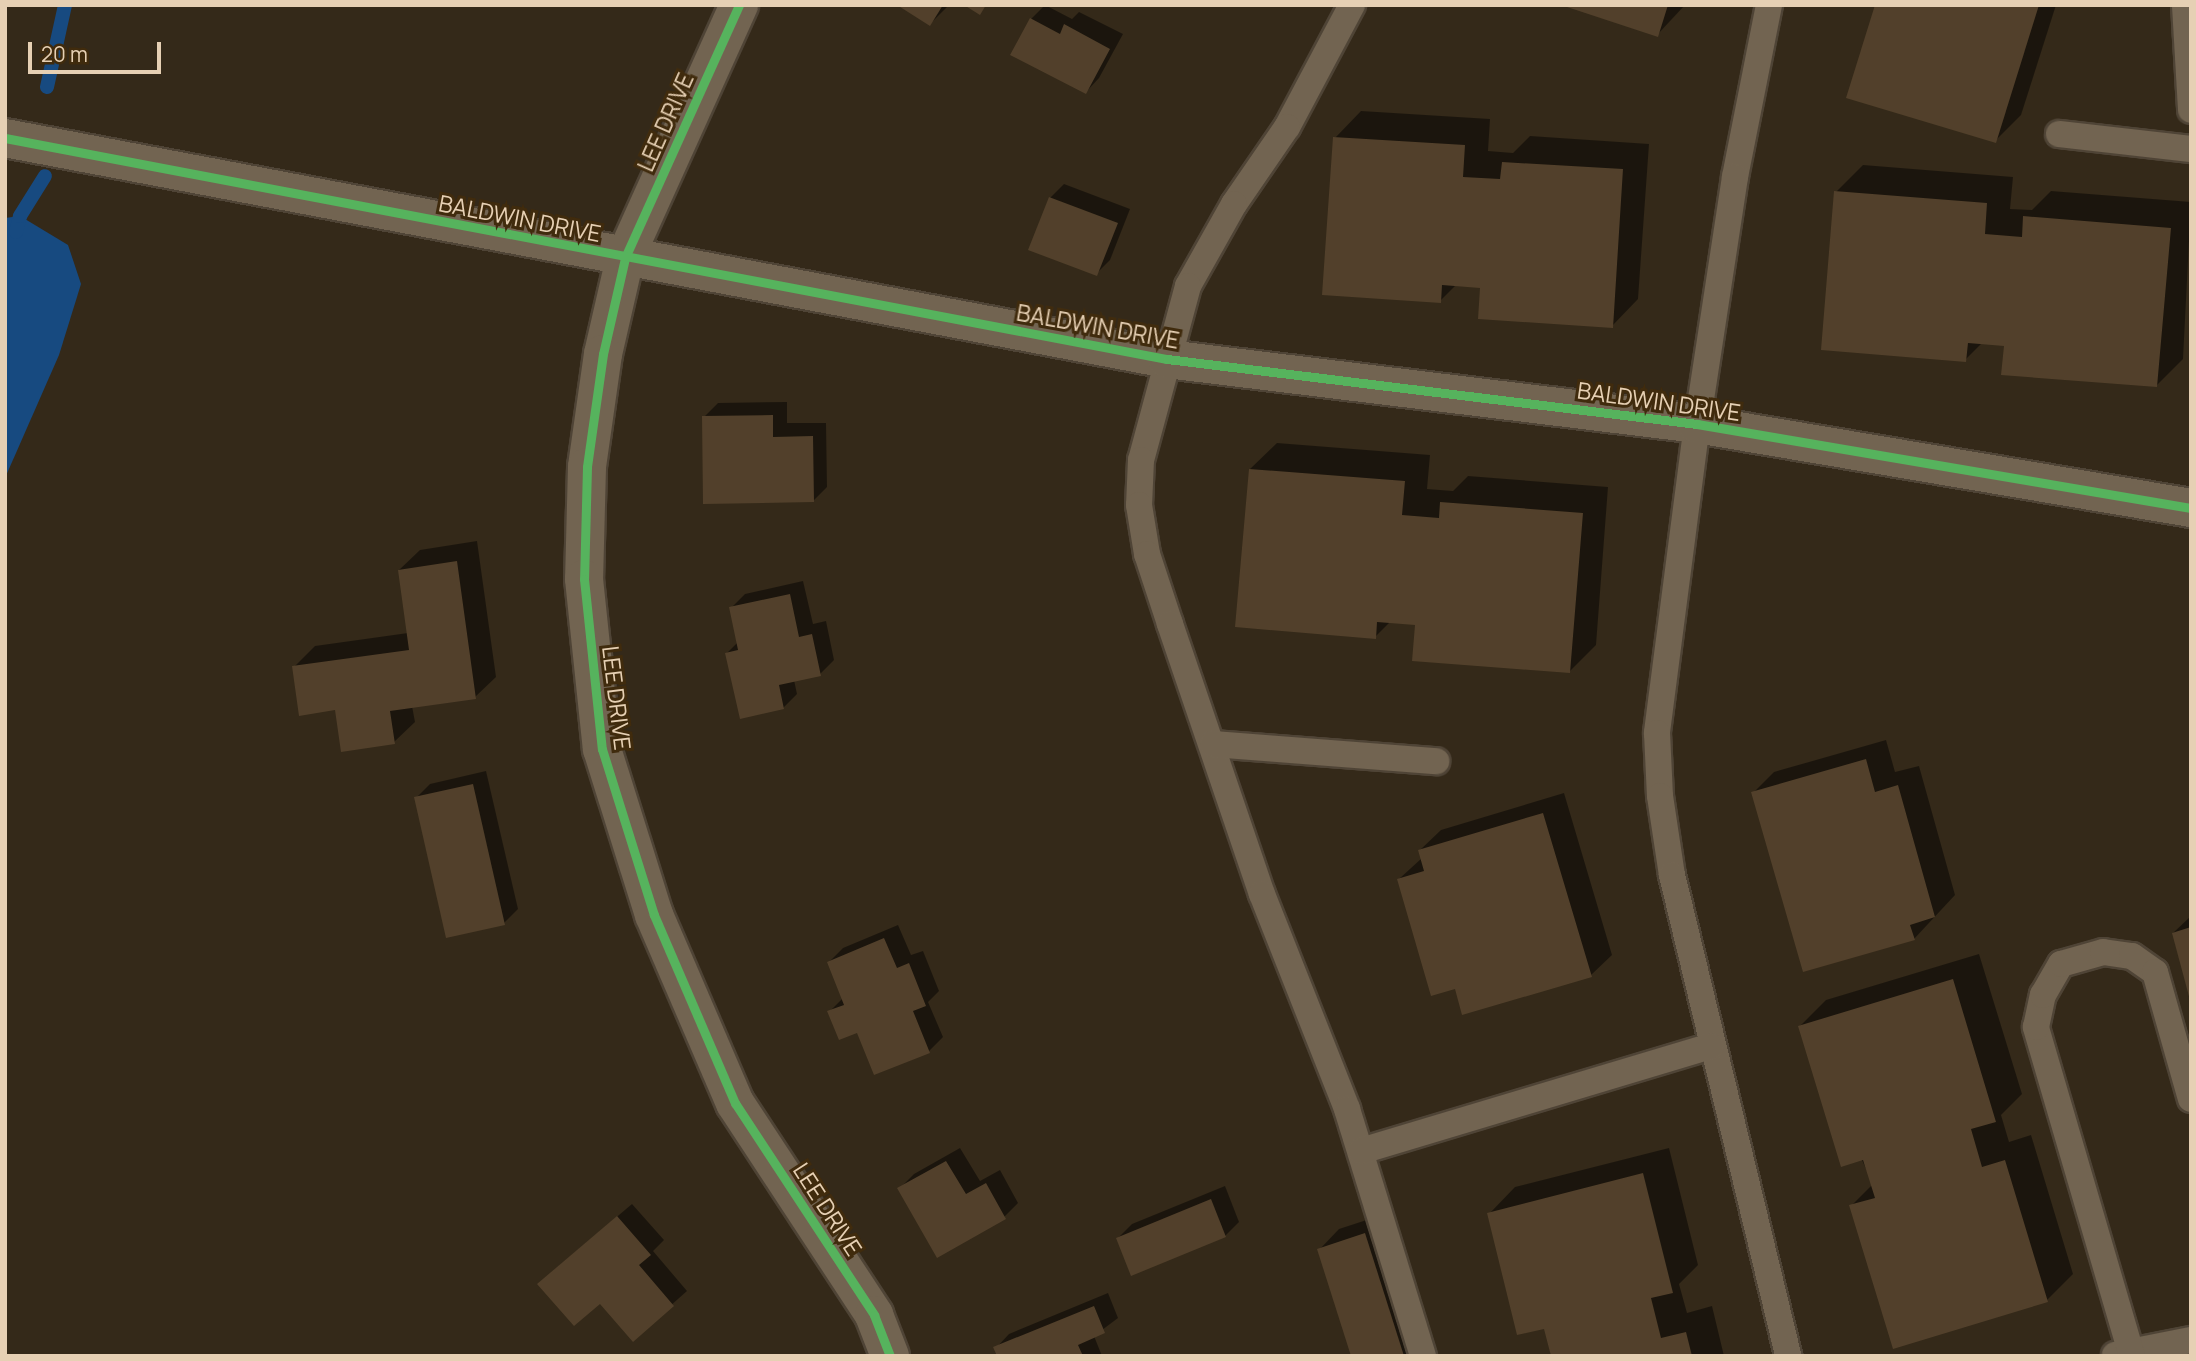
<!DOCTYPE html>
<style>
body{margin:0}
#map{position:relative;width:2196px;height:1361px;overflow:hidden;background:#342919;font-family:Manrope,sans-serif}
div>[style]{position:absolute}
[style*='--x']{left:calc(var(--x)*1px);top:calc(var(--y)*1px);width:calc(var(--w)*1px);rotate:calc(var(--a)*1deg)}
.water>*{inset:0;background:#174a80}
.shadow>*{inset:0;background:#0007}
.stream>*{height:14px;margin:-7px;padding:0 7px;transform-origin:7px;border-radius:7px;background:#174a80}
.building>*{inset:0;background:#52402b}
.roads{filter:drop-shadow(2px 0 #4f4436) drop-shadow(-2px 0 #4f4436) drop-shadow(0 2px #4f4436) drop-shadow(0 -2px #4f4436)}
.lane>*{height:26px;margin:-13px;padding:0 13px;transform-origin:13px;border-radius:13px;background:#726451}
.street>*{height:38px;margin:-19px;padding:0 19px;transform-origin:19px;border-radius:19px;background:#726451}
.cycleway>*{height:9px;margin:-4.5px;padding:0 4.5px;transform-origin:4.5px;border-radius:4.5px;background:#56b35d}
span{translate:-50% -50%;white-space:nowrap;text-align:center;line-height:1.15;-webkit-text-stroke:6px #402b0d;paint-order:stroke}
.street-label{font-size:23px;color:#e6d0b4}
.frame{position:absolute;inset:0;border:7px solid #e6d0b4;pointer-events:none}
.scale{position:absolute;left:28px;top:42px;width:133px;height:32px;box-sizing:border-box;border:4px solid #e6d0b4;border-top:0;padding-left:9px;font-size:21px;line-height:24px;white-space:nowrap;color:#e6d0b4;-webkit-text-stroke:5px #402b0d;paint-order:stroke}
</style>
<div id="map">
<div class="water">
<div style="clip-path:polygon(20px 216px,68px 245px,81px 284px,59px 355px,5px 478px,5px 218px)"></div>
</div>
<div class="shadow">
<div style="clip-path:polygon(900px 5px,949px 5px,930px 24px)"></div>
<div style="clip-path:polygon(1045px 5px,1072px 19px,1079px 12px,1123px 34px,1099px 78px,1086px 92px,1031px 19px)"></div>
<div style="clip-path:polygon(1565px 5px,1685px 5px,1657px 35px)"></div>
<div style="clip-path:polygon(1877px 5px,2056px 5px,2021px 115px,1995px 141px)"></div>
<div style="clip-path:polygon(1361px 111px,1490px 119px,1488px 151px,1513px 153px,1530px 136px,1649px 144px,1638px 299px,1612px 326px,1482px 286px,1457px 284px,1440px 301px,1335px 138px)"></div>
<div style="clip-path:polygon(1863px 165px,2013px 177px,2010px 209px,2032px 210px,2051px 191px,2191px 202px,2183px 359px,2157px 385px,2006px 344px,1983px 342px,1965px 360px,1836px 192px)"></div>
<div style="clip-path:polygon(1064px 184px,1130px 209px,1110px 260px,1096px 274px,1050px 198px)"></div>
<div style="clip-path:polygon(787px 402px,787px 423px,826px 423px,827px 487px,813px 501px,704px 417px,718px 403px)"></div>
<div style="clip-path:polygon(1277px 443px,1430px 455px,1427px 489px,1453px 491px,1468px 476px,1608px 487px,1596px 645px,1570px 671px,1417px 624px,1391px 621px,1375px 637px,1250px 469px)"></div>
<div style="clip-path:polygon(477px 541px,496px 677px,475px 697px,412px 706px,415px 722px,394px 742px,337px 708px,294px 667px,315px 646px,408px 633px,399px 570px,420px 550px)"></div>
<div style="clip-path:polygon(803px 581px,813px 624px,826px 621px,834px 660px,820px 674px,794px 680px,797px 694px,783px 708px,727px 653px,738px 642px,731px 608px,745px 594px)"></div>
<div style="clip-path:polygon(1886px 740px,1895px 772px,1919px 766px,1955px 895px,1914px 939px,1753px 793px,1774px 772px)"></div>
<div style="clip-path:polygon(486px 771px,518px 909px,504px 923px,416px 798px,430px 784px)"></div>
<div style="clip-path:polygon(1564px 793px,1612px 955px,1591px 975px,1456px 987px,1399px 879px,1422px 858px,1420px 850px,1441px 830px)"></div>
<div style="clip-path:polygon(2191px 916px,2191px 996px,2173px 933px)"></div>
<div style="clip-path:polygon(898px 925px,911px 955px,923px 951px,939px 991px,928px 1002px,943px 1037px,929px 1051px,858px 1031px,829px 1012px,843px 998px,829px 962px,843px 948px)"></div>
<div style="clip-path:polygon(1979px 954px,2022px 1094px,2001px 1115px,2009px 1142px,2031px 1135px,2073px 1274px,2047px 1300px,1851px 1206px,1873px 1184px,1800px 1026px,1826px 1000px)"></div>
<div style="clip-path:polygon(960px 1148px,980px 1181px,1000px 1170px,1018px 1203px,1004px 1217px,900px 1188px,914px 1174px)"></div>
<div style="clip-path:polygon(1669px 1148px,1698px 1265px,1679px 1284px,1687px 1313px,1712px 1306px,1724px 1356px,1551px 1356px,1546px 1327px,1489px 1214px,1515px 1187px)"></div>
<div style="clip-path:polygon(1225px 1186px,1239px 1222px,1225px 1236px,1118px 1238px,1132px 1224px)"></div>
<div style="clip-path:polygon(632px 1204px,664px 1240px,653px 1251px,687px 1291px,633px 1339px,601px 1301px,554px 1270px)"></div>
<div style="clip-path:polygon(1385px 1214px,1431px 1356px,1352px 1356px,1319px 1250px,1339px 1229px)"></div>
<div style="clip-path:polygon(1108px 1293px,1118px 1318px,1094px 1336px,1102px 1356px,999px 1356px,996px 1348px,1009px 1334px)"></div>
</div>
<div class="stream">
<div style="--x:47;--y:87;--w:84;--a:-77.6"></div>
<div style="--x:16;--y:232;--w:16;--a:-76"></div>
<div style="--x:20;--y:216;--w:47;--a:-58"></div>
</div>
<div class="building">
<div style="clip-path:polygon(897px 5px,943px 5px,930px 26px)"></div>
<div style="clip-path:polygon(964px 5px,986px 5px,980px 15px)"></div>
<div style="clip-path:polygon(1561px 5px,1668px 5px,1658px 37px)"></div>
<div style="clip-path:polygon(1875px 5px,2039px 5px,1996px 143px,1846px 98px)"></div>
<div style="clip-path:polygon(1030px 18px,1060px 34px,1064px 24px,1110px 49px,1086px 94px,1010px 55px)"></div>
<div style="clip-path:polygon(1333px 137px,1465px 145px,1463px 177px,1500px 179px,1502px 162px,1623px 169px,1613px 328px,1478px 319px,1480px 288px,1442px 285px,1441px 303px,1322px 295px)"></div>
<div style="clip-path:polygon(1834px 191px,1987px 203px,1985px 234px,2022px 237px,2023px 216px,2171px 228px,2157px 387px,2001px 375px,2004px 346px,1968px 343px,1966px 362px,1821px 350px)"></div>
<div style="clip-path:polygon(1049px 197px,1118px 223px,1097px 276px,1028px 250px)"></div>
<div style="clip-path:polygon(773px 415px,773px 437px,813px 436px,814px 502px,703px 504px,702px 416px)"></div>
<div style="clip-path:polygon(1249px 469px,1405px 481px,1402px 515px,1439px 518px,1440px 502px,1583px 513px,1570px 673px,1412px 661px,1415px 625px,1377px 622px,1376px 639px,1235px 627px)"></div>
<div style="clip-path:polygon(457px 561px,476px 699px,390px 711px,395px 744px,341px 752px,335px 710px,299px 716px,292px 666px,409px 650px,398px 570px)"></div>
<div style="clip-path:polygon(790px 594px,799px 637px,812px 634px,821px 676px,779px 685px,784px 709px,740px 719px,725px 653px,738px 650px,729px 607px)"></div>
<div style="clip-path:polygon(1866px 759px,1875px 792px,1898px 785px,1935px 917px,1910px 925px,1915px 940px,1803px 972px,1751px 792px)"></div>
<div style="clip-path:polygon(473px 784px,505px 925px,446px 938px,414px 797px)"></div>
<div style="clip-path:polygon(1543px 813px,1592px 977px,1462px 1015px,1455px 989px,1431px 996px,1397px 879px,1424px 871px,1418px 850px)"></div>
<div style="clip-path:polygon(2191px 927px,2191px 999px,2190px 1000px,2172px 933px)"></div>
<div style="clip-path:polygon(884px 938px,897px 968px,909px 963px,926px 1006px,913px 1011px,930px 1053px,874px 1075px,857px 1033px,839px 1040px,827px 1011px,844px 1005px,827px 962px)"></div>
<div style="clip-path:polygon(1953px 979px,1996px 1122px,1971px 1129px,1982px 1167px,2005px 1160px,2048px 1302px,1893px 1349px,1849px 1205px,1875px 1198px,1863px 1160px,1841px 1167px,1798px 1026px)"></div>
<div style="clip-path:polygon(946px 1161px,966px 1194px,986px 1183px,1006px 1219px,937px 1258px,897px 1188px)"></div>
<div style="clip-path:polygon(1643px 1173px,1673px 1293px,1651px 1298px,1661px 1338px,1686px 1332px,1692px 1356px,1551px 1356px,1544px 1329px,1517px 1335px,1487px 1213px)"></div>
<div style="clip-path:polygon(1211px 1199px,1226px 1237px,1131px 1276px,1116px 1238px)"></div>
<div style="clip-path:polygon(617px 1216px,651px 1255px,639px 1265px,674px 1306px,633px 1342px,600px 1304px,574px 1326px,537px 1284px)"></div>
<div style="clip-path:polygon(1365px 1233px,1404px 1356px,1351px 1356px,1317px 1249px)"></div>
<div style="clip-path:polygon(1094px 1306px,1105px 1333px,1078px 1345px,1083px 1356px,997px 1356px,993px 1347px)"></div>
</div>
<div class="roads">
<div class="lane">
<div style="--x:1352;--y:5;--w:138;--a:118"></div>
<div style="--x:1287;--y:127;--w:93;--a:124.5"></div>
<div style="--x:1234;--y:204;--w:94;--a:119.3"></div>
<div style="--x:1188;--y:286;--w:180;--a:105.1"></div>
<div style="--x:1141;--y:460;--w:45;--a:92.5"></div>
<div style="--x:1139;--y:505;--w:50;--a:80.7"></div>
<div style="--x:1147;--y:554;--w:74;--a:71.8"></div>
<div style="--x:1170;--y:624;--w:285;--a:71.2"></div>
<div style="--x:1262;--y:894;--w:231;--a:68.4"></div>
<div style="--x:1347;--y:1109;--w:258;--a:72.9"></div>
<div style="--x:1769;--y:5;--w:175;--a:101.2"></div>
<div style="--x:1735;--y:177;--w:250;--a:98.7"></div>
<div style="--x:1697;--y:424;--w:312;--a:97.4"></div>
<div style="--x:1657;--y:733;--w:63;--a:87.3"></div>
<div style="--x:1660;--y:796;--w:80;--a:81.4"></div>
<div style="--x:1672;--y:875;--w:495;--a:76.4"></div>
<div style="--x:2185;--y:5;--w:105;--a:86.7"></div>
<div style="--x:2059;--y:134;--w:133;--a:6.5"></div>
<div style="--x:1213;--y:744;--w:224;--a:4.4"></div>
<div style="--x:1361;--y:1151;--w:365;--a:-16.7"></div>
<div style="--x:2115;--y:1355;--w:77;--a:-11.2"></div>
<div style="--x:2132;--y:1356;--w:343;--a:-106.3"></div>
<div style="--x:2036;--y:1027;--w:33;--a:-78"></div>
<div style="--x:2043;--y:995;--w:36;--a:-60"></div>
<div style="--x:2061;--y:964;--w:44;--a:-15.9"></div>
<div style="--x:2103;--y:952;--w:29;--a:8"></div>
<div style="--x:2132;--y:956;--w:28;--a:35"></div>
<div style="--x:2155;--y:972;--w:132;--a:74.2"></div>
</div>
<div class="street">
<div style="--x:739;--y:5;--w:277;--a:114.3"></div>
<div style="--x:625;--y:258;--w:98;--a:102.9"></div>
<div style="--x:603;--y:354;--w:114;--a:98.1"></div>
<div style="--x:587;--y:467;--w:112;--a:91.5"></div>
<div style="--x:584;--y:579;--w:171;--a:84"></div>
<div style="--x:602;--y:749;--w:174;--a:72.6"></div>
<div style="--x:654;--y:915;--w:205;--a:66.7"></div>
<div style="--x:735;--y:1103;--w:254;--a:56.7"></div>
<div style="--x:874;--y:1315;--w:44;--a:68.7"></div>
<div style="--x:5;--y:138;--w:1183;--a:10.77"></div>
<div style="--x:1167;--y:359;--w:534;--a:6.99"></div>
<div style="--x:1697;--y:424;--w:501;--a:9.65"></div>
</div>
</div>
<div class="cycleway">
<div style="--x:739;--y:5;--w:277;--a:114.3"></div>
<div style="--x:625;--y:258;--w:98;--a:102.9"></div>
<div style="--x:603;--y:354;--w:114;--a:98.1"></div>
<div style="--x:587;--y:467;--w:112;--a:91.5"></div>
<div style="--x:584;--y:579;--w:171;--a:84"></div>
<div style="--x:602;--y:749;--w:174;--a:72.6"></div>
<div style="--x:654;--y:915;--w:205;--a:66.7"></div>
<div style="--x:735;--y:1103;--w:254;--a:56.7"></div>
<div style="--x:874;--y:1315;--w:44;--a:68.7"></div>
<div style="--x:5;--y:138;--w:1183;--a:10.77"></div>
<div style="--x:1167;--y:359;--w:534;--a:6.99"></div>
<div style="--x:1697;--y:424;--w:501;--a:9.65"></div>
</div>
<div class="street-label">
<span style="left:665px;top:122px;rotate:-66deg">LEE DRIVE</span>
<span style="left:520px;top:218px;rotate:11deg">BALDWIN DRIVE</span>
<span style="left:1098px;top:326px;rotate:10deg">BALDWIN DRIVE</span>
<span style="left:1659px;top:401px;rotate:8deg">BALDWIN DRIVE</span>
<span style="left:617px;top:698px;rotate:83deg">LEE DRIVE</span>
<span style="left:828px;top:1209px;rotate:57deg">LEE DRIVE</span>
</div>
<div class="frame"></div>
<div class="scale">20 m</div>
</div>
